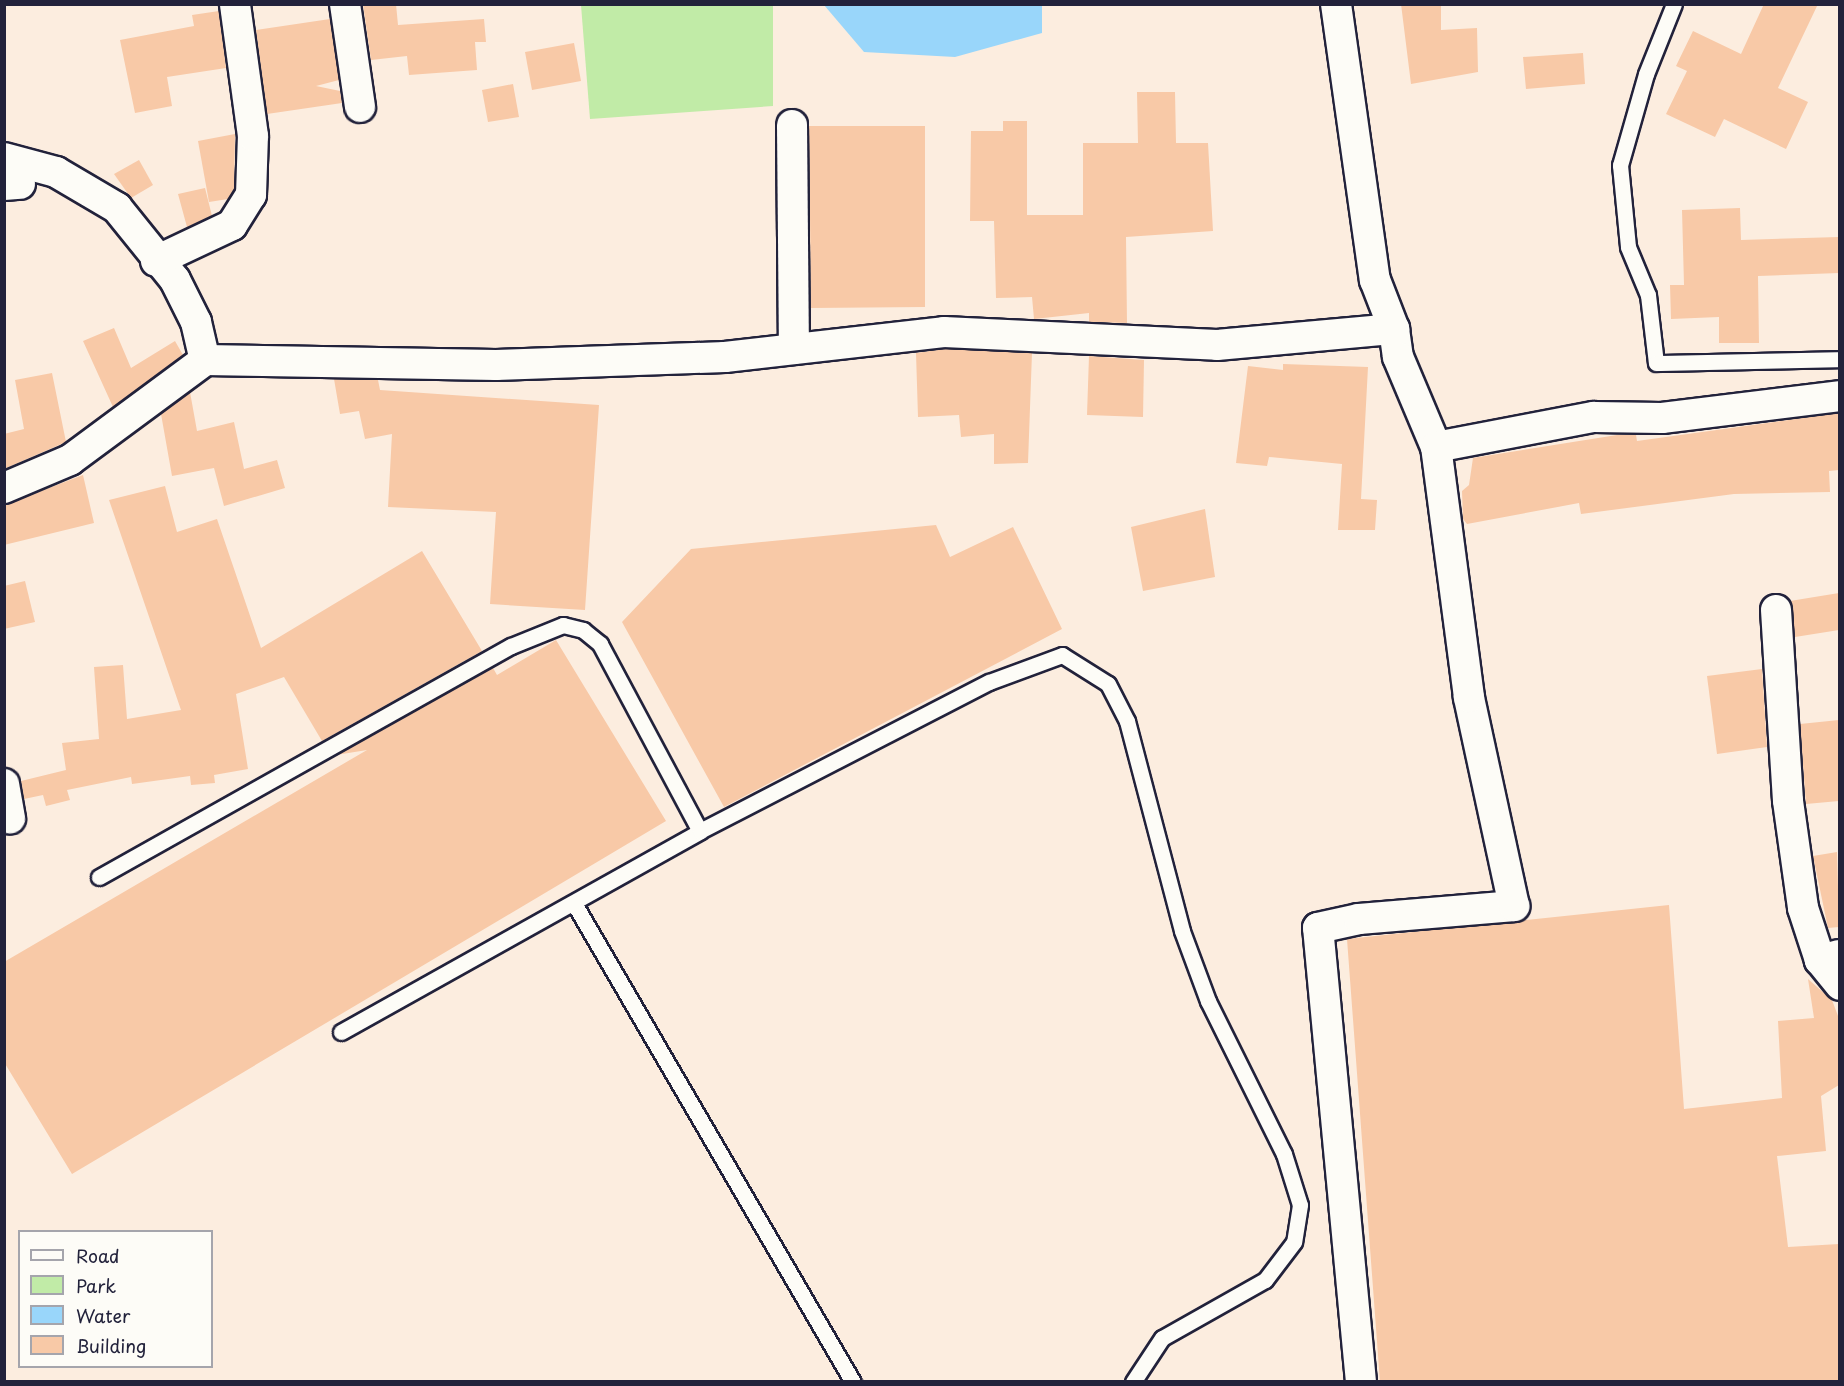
<!DOCTYPE html>
<style>
body{margin:0}
#map{position:relative;width:1844px;height:1386px;overflow:hidden;background:#fceddf;font-family:"Playpen Sans",sans-serif}
div>[style]{position:absolute}
[style*='--x']{left:calc(var(--x)*1px);top:calc(var(--y)*1px);width:calc(var(--w)*1px);rotate:calc(var(--a)*1deg)}
.green>*{inset:0;background:#c1eba7}
.water>*{inset:0;background:#99d6fa}
.building>*{inset:0;background:#f8c9a7}
.roads{filter:drop-shadow(2px 0 #22223b) drop-shadow(-2px 0 #22223b) drop-shadow(0 2px #22223b) drop-shadow(0 -2px #22223b)}
.lane>*{height:15px;margin:-7.5px;padding:0 7.5px;transform-origin:7.5px;border-radius:7.5px;background:#fdfcf7}
.street>*{height:30px;margin:-15px;padding:0 15px;transform-origin:15px;border-radius:15px;background:#fdfcf7}
span{translate:-50% -50%;white-space:nowrap;text-align:center;line-height:1.15;-webkit-text-stroke:4.5px #fdfcf7;paint-order:stroke}
.frame{position:absolute;inset:0;border:6px solid #22223b;pointer-events:none}
.legend{position:absolute;left:18px;top:1230px;width:195px;height:138px;box-sizing:border-box;background:#fdfcf7;border:2px solid #a5a5ac;margin:0;padding:8px 10px;list-style:none;font-size:18px;color:#22223b}
.legend li{display:flex;align-items:center;gap:12px;height:30px}
.legend b{width:30px;border:2px solid #a5a5ac}
</style>
<div id="map">
<div class="green">
<div style="clip-path:polygon(581px 5px,773px 5px,773px 106px,590px 119px)"></div>
</div>
<div class="water">
<div style="clip-path:polygon(824px 5px,1042px 5px,1042px 33px,955px 57px,864px 52px)"></div>
</div>
<div class="building">
<div style="clip-path:polygon(363px 4px,396px 4px,398px 25px,484px 19px,486px 42px,475px 42px,477px 70px,409px 75px,407px 56px,371px 60px)"></div>
<div style="clip-path:polygon(1401px 4px,1441px 4px,1441px 30px,1477px 28px,1478px 72px,1411px 84px)"></div>
<div style="clip-path:polygon(1764px 4px,1818px 4px,1778px 88px,1808px 102px,1786px 149px,1724px 119px,1715px 137px,1666px 114px,1687px 71px,1676px 66px,1693px 31px,1741px 54px)"></div>
<div style="clip-path:polygon(219px 11px,226px 68px,167px 77px,172px 106px,135px 113px,120px 40px,194px 26px,192px 15px)"></div>
<div style="clip-path:polygon(330px 19px,339px 80px,316px 86px,340px 91px,342px 103px,267px 114px,256px 30px)"></div>
<div style="clip-path:polygon(574px 43px,581px 81px,532px 90px,525px 52px)"></div>
<div style="clip-path:polygon(1583px 53px,1585px 84px,1526px 89px,1523px 57px)"></div>
<div style="clip-path:polygon(513px 84px,519px 117px,488px 122px,482px 90px)"></div>
<div style="clip-path:polygon(1137px 92px,1175px 92px,1176px 143px,1208px 143px,1213px 231px,1126px 237px,1127px 323px,1089px 322px,1089px 313px,1034px 319px,1032px 297px,996px 298px,994px 221px,970px 221px,971px 131px,1003px 131px,1003px 121px,1027px 121px,1027px 215px,1083px 215px,1083px 143px,1138px 143px)"></div>
<div style="clip-path:polygon(809px 126px,925px 126px,925px 307px,811px 308px)"></div>
<div style="clip-path:polygon(235px 134px,234px 190px,228px 199px,209px 202px,198px 141px)"></div>
<div style="clip-path:polygon(139px 160px,153px 185px,131px 198px,114px 174px)"></div>
<div style="clip-path:polygon(205px 188px,212px 216px,187px 227px,178px 194px)"></div>
<div style="clip-path:polygon(1740px 208px,1741px 240px,1839px 237px,1839px 273px,1758px 276px,1759px 343px,1719px 343px,1719px 317px,1671px 319px,1670px 285px,1684px 285px,1682px 210px)"></div>
<div style="clip-path:polygon(114px 328px,131px 368px,175px 341px,183px 355px,113px 407px,83px 341px)"></div>
<div style="clip-path:polygon(945px 349px,1032px 353px,1028px 463px,994px 464px,994px 434px,961px 437px,959px 415px,918px 417px,916px 353px)"></div>
<div style="clip-path:polygon(1089px 356px,1144px 360px,1143px 417px,1087px 415px)"></div>
<div style="clip-path:polygon(1283px 364px,1368px 367px,1361px 499px,1377px 500px,1375px 530px,1338px 530px,1342px 464px,1269px 457px,1267px 466px,1236px 463px,1248px 366px,1283px 370px)"></div>
<div style="clip-path:polygon(52px 373px,66px 442px,4px 469px,4px 434px,24px 429px,15px 380px)"></div>
<div style="clip-path:polygon(334px 379px,378px 380px,380px 390px,599px 405px,585px 610px,490px 604px,496px 512px,388px 507px,392px 434px,365px 439px,359px 411px,340px 414px)"></div>
<div style="clip-path:polygon(190px 392px,197px 431px,234px 422px,244px 469px,277px 460px,285px 488px,224px 506px,214px 468px,172px 476px,161px 414px)"></div>
<div style="clip-path:polygon(1839px 413px,1839px 470px,1829px 471px,1830px 492px,1734px 494px,1581px 514px,1579px 503px,1467px 524px,1463px 519px,1462px 491px,1469px 485px,1473px 458px,1617px 435px,1636px 435px,1637px 441px)"></div>
<div style="clip-path:polygon(83px 475px,94px 523px,4px 545px,4px 505px)"></div>
<div style="clip-path:polygon(165px 486px,177px 532px,217px 519px,261px 648px,422px 551px,482px 651px,322px 741px,284px 677px,236px 694px,248px 769px,214px 775px,215px 783px,191px 785px,190px 776px,132px 784px,131px 777px,67px 790px,70px 800px,46px 806px,43px 795px,24px 799px,21px 781px,66px 770px,62px 743px,99px 739px,94px 667px,123px 665px,127px 719px,181px 710px,109px 500px)"></div>
<div style="clip-path:polygon(1205px 509px,1215px 577px,1143px 591px,1131px 527px)"></div>
<div style="clip-path:polygon(936px 525px,950px 557px,1013px 527px,1062px 629px,724px 807px,622px 622px,691px 549px)"></div>
<div style="clip-path:polygon(25px 581px,35px 622px,4px 629px,4px 586px)"></div>
<div style="clip-path:polygon(1839px 593px,1839px 630px,1795px 637px,1790px 601px)"></div>
<div style="clip-path:polygon(556px 640px,666px 821px,72px 1174px,4px 1062px,4px 962px,367px 750px,336px 755px,493px 668px,497px 675px)"></div>
<div style="clip-path:polygon(1762px 669px,1767px 747px,1717px 754px,1707px 676px)"></div>
<div style="clip-path:polygon(1839px 720px,1839px 801px,1806px 804px,1800px 724px)"></div>
<div style="clip-path:polygon(1837px 852px,1839px 927px,1828px 928px,1813px 856px)"></div>
<div style="clip-path:polygon(1669px 905px,1684px 1109px,1782px 1098px,1778px 1021px,1814px 1018px,1808px 979px,1832px 1000px,1838px 1016px,1839px 1085px,1821px 1096px,1826px 1151px,1777px 1156px,1788px 1247px,1839px 1244px,1839px 1382px,1380px 1382px,1347px 939px)"></div>
</div>
<div class="roads">
<div class="lane">
<div style="--x:1674;--y:4;--w:75;--a:111.8"></div>
<div style="--x:1646;--y:74;--w:95;--a:105.9"></div>
<div style="--x:1620;--y:165;--w:82;--a:84.4"></div>
<div style="--x:1628;--y:247;--w:52;--a:67.4"></div>
<div style="--x:1648;--y:295;--w:68;--a:83.3"></div>
<div style="--x:1656;--y:363;--w:184;--a:-1.2"></div>
<div style="--x:99;--y:877;--w:472;--a:-29.3"></div>
<div style="--x:511;--y:646;--w:56;--a:-22"></div>
<div style="--x:563;--y:625;--w:21;--a:14"></div>
<div style="--x:583;--y:630;--w:22;--a:39"></div>
<div style="--x:600;--y:644;--w:212;--a:61.9"></div>
<div style="--x:575;--y:905;--w:552;--a:59.77"></div>
<div style="--x:341;--y:1032;--w:411;--a:-29.2"></div>
<div style="--x:700;--y:831;--w:325;--a:-27.3"></div>
<div style="--x:989;--y:682;--w:78;--a:-20.3"></div>
<div style="--x:1062;--y:655;--w:54;--a:32.2"></div>
<div style="--x:1108;--y:684;--w:42;--a:62.8"></div>
<div style="--x:1127;--y:721;--w:217;--a:75.3"></div>
<div style="--x:1182;--y:931;--w:75;--a:69.6"></div>
<div style="--x:1208;--y:1001;--w:171;--a:63.6"></div>
<div style="--x:1284;--y:1154;--w:53;--a:72.6"></div>
<div style="--x:1300;--y:1205;--w:37;--a:99"></div>
<div style="--x:1294;--y:1242;--w:48;--a:127.3"></div>
<div style="--x:1265;--y:1280;--w:118;--a:150.6"></div>
<div style="--x:1162;--y:1338;--w:53;--a:123.4"></div>
</div>
<div class="street">
<div style="--x:345;--y:4;--w:104;--a:81.7"></div>
<div style="--x:1336;--y:4;--w:279;--a:82"></div>
<div style="--x:1375;--y:280;--w:53;--a:68.8"></div>
<div style="--x:1394;--y:329;--w:28;--a:82"></div>
<div style="--x:1398;--y:357;--w:98;--a:67.1"></div>
<div style="--x:792;--y:125;--w:224;--a:89.5"></div>
<div style="--x:4;--y:158;--w:54;--a:15.1"></div>
<div style="--x:56;--y:172;--w:71;--a:30.5"></div>
<div style="--x:117;--y:208;--w:92;--a:51.1"></div>
<div style="--x:175;--y:280;--w:47;--a:63.4"></div>
<div style="--x:196;--y:322;--w:39;--a:77"></div>
<div style="--x:4;--y:185;--w:16;--a:-4"></div>
<div style="--x:156;--y:261;--w:84;--a:-25.3"></div>
<div style="--x:232;--y:225;--w:36;--a:-58"></div>
<div style="--x:251;--y:195;--w:59;--a:-88.1"></div>
<div style="--x:253;--y:136;--w:133;--a:-97.8"></div>
<div style="--x:4;--y:488;--w:72;--a:-23"></div>
<div style="--x:70;--y:460;--w:168;--a:-36.5"></div>
<div style="--x:205;--y:360;--w:291;--a:1"></div>
<div style="--x:496;--y:365;--w:229;--a:-2"></div>
<div style="--x:725;--y:357;--w:220;--a:-6.5"></div>
<div style="--x:944;--y:332;--w:273;--a:2.7"></div>
<div style="--x:1217;--y:345;--w:178;--a:-5.2"></div>
<div style="--x:1776;--y:610;--w:191;--a:86.4"></div>
<div style="--x:1788;--y:801;--w:108;--a:82"></div>
<div style="--x:1803;--y:908;--w:55;--a:71.9"></div>
<div style="--x:4;--y:784;--w:35;--a:80"></div>
<div style="--x:1839;--y:955;--w:20;--a:165"></div>
<div style="--x:1820;--y:960;--w:32;--a:51"></div>
<div style="--x:1361;--y:1382;--w:456;--a:-95.4"></div>
<div style="--x:1318;--y:928;--w:42;--a:-12.4"></div>
<div style="--x:1359;--y:919;--w:156;--a:-4.8"></div>
<div style="--x:1514;--y:906;--w:214;--a:-102.2"></div>
<div style="--x:1469;--y:697;--w:252;--a:-97.5"></div>
<div style="--x:1436;--y:447;--w:161;--a:-10.8"></div>
<div style="--x:1594;--y:417;--w:68;--a:0.8"></div>
<div style="--x:1662;--y:418;--w:179;--a:-7"></div>
</div>
</div>
<div class="frame"></div>
<ul class="legend">
<li><b style="height:8px;background:#fdfcf7"></b>Road</li>
<li><b style="height:16px;background:#c1eba7"></b>Park</li>
<li><b style="height:16px;background:#99d6fa"></b>Water</li>
<li><b style="height:16px;background:#f8c9a7"></b>Building</li>
</ul>
</div>
